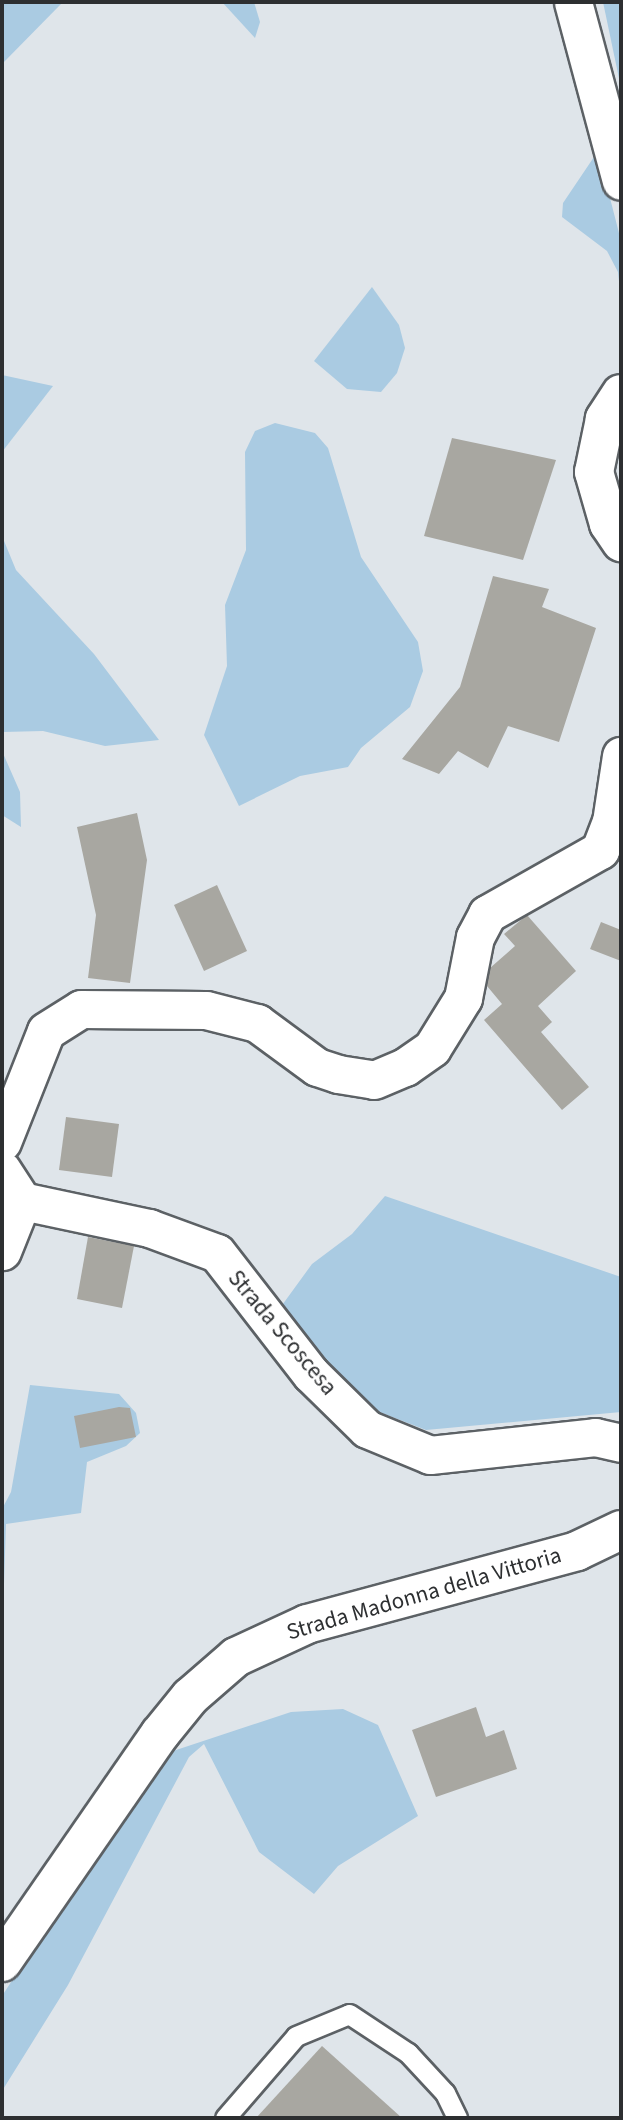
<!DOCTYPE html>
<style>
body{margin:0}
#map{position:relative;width:623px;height:2120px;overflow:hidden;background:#dfe5ea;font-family:"Source Sans 3",sans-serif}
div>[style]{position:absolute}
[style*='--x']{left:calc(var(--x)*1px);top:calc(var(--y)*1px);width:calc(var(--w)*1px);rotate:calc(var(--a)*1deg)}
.green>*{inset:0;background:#aacbe2}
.building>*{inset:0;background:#a8a7a1}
.roads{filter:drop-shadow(2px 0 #5c6165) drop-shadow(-2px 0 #5c6165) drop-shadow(0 2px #5c6165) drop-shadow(0 -2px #5c6165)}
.lane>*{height:19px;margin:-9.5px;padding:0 9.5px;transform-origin:9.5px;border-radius:9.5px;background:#fff}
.street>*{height:37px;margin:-18.5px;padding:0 18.5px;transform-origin:18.5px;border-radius:18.5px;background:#fff}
.secondary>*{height:38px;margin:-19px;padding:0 19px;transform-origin:19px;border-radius:19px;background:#fff}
span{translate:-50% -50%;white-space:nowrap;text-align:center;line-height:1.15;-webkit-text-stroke:6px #fff;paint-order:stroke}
.street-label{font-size:23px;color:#2d2f31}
.frame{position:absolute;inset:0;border:4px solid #2d2f31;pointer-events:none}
</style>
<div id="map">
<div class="green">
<div style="clip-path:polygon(2px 2px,63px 2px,2px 64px)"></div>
<div style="clip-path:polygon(222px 2px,254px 2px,260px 22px,255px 38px)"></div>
<div style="clip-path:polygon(603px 2px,621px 2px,621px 88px)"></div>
<div style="clip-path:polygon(598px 151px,621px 241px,621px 300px,618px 272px,607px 251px,562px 217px,563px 203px)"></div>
<div style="clip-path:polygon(372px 287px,399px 325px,405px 348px,397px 373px,381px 392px,347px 389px,314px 361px)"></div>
<div style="clip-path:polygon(2px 375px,53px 386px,2px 452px)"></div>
<div style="clip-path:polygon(275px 423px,315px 433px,328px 448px,361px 557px,418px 642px,423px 671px,410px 707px,361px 748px,348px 767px,300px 776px,239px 806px,204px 735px,227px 666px,225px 605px,246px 550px,245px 452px,255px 431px)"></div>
<div style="clip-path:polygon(2px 536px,16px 570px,94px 654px,159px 740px,105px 746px,43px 731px,3px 732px,2px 751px,20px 792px,21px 827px,2px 815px)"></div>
<div style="clip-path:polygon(385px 1196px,621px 1277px,621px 1412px,426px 1430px,356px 1403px,280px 1308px,312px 1264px,352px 1234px)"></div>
<div style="clip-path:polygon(30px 1385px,119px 1394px,136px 1413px,140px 1433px,126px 1446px,87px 1462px,81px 1513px,6px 1524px,2px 1644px,2px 1509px,11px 1492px)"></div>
<div style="clip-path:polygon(343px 1709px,378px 1725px,418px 1816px,338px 1866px,314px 1894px,259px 1852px,204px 1744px,189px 1757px,68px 1985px,2px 2091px,2px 1996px,158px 1756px,291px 1712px)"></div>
</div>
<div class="building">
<div style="clip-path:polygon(452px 438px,556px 460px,523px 560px,424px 536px)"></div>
<div style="clip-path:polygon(493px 576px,549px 589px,542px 607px,596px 628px,559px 742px,508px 726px,488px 768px,458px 751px,439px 774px,402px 759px,460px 687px)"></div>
<div style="clip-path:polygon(137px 813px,147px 860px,130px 983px,88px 978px,96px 915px,77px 827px)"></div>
<div style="clip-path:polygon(217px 885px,247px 951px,204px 971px,174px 905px)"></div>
<div style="clip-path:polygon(527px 915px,576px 971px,538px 1006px,552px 1022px,541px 1032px,589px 1087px,562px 1110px,484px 1020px,502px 1004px,487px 986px,490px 968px,515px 946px,504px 934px)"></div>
<div style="clip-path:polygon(601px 922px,621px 930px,621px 961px,590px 949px)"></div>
<div style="clip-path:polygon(66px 1117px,119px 1124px,112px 1177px,59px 1170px)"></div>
<div style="clip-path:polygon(88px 1237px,134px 1246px,122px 1308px,77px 1299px)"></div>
<div style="clip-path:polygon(119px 1407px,130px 1408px,136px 1437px,80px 1448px,74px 1416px)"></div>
<div style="clip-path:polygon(476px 1707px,486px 1737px,504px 1730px,517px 1769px,436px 1797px,412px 1730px)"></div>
<div style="clip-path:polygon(322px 2046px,402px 2118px,256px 2118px)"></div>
</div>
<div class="roads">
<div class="lane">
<div style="--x:225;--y:2118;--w:108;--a:-49.1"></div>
<div style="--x:296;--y:2036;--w:57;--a:-22.5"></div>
<div style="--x:349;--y:2014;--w:71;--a:33.5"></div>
<div style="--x:408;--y:2053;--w:54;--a:47.2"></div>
<div style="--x:445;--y:2093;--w:28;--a:64"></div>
</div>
<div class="street">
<div style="--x:573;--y:2;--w:185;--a:75"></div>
<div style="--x:2;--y:1142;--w:119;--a:-68.4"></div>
<div style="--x:46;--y:1031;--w:41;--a:-32.2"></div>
<div style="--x:81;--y:1009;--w:125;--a:0.5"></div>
<div style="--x:206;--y:1010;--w:53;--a:14.3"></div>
<div style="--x:257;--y:1023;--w:74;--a:36.3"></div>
<div style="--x:317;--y:1067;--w:22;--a:18"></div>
<div style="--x:338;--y:1074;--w:36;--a:9"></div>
<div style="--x:374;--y:1080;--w:34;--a:-23"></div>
<div style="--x:405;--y:1067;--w:33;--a:-35"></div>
<div style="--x:432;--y:1048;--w:59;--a:-58.2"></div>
<div style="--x:463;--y:998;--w:62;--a:-78.9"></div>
<div style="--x:475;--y:937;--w:26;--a:-62"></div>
<div style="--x:487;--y:914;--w:130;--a:-29.5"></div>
<div style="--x:600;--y:850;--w:30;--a:-69"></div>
<div style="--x:611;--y:822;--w:67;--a:-81.4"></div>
<div style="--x:2;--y:1170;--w:37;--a:57"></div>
<div style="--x:22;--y:1201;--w:54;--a:111.8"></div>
<div style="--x:22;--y:1201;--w:130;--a:12"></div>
<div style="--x:149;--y:1228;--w:72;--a:20.2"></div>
<div style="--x:217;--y:1253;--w:153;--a:52.2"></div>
<div style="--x:311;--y:1374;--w:78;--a:44.5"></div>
<div style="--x:367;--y:1429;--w:68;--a:22.4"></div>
<div style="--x:430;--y:1455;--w:166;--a:-6.2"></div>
<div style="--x:595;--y:1437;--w:27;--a:13"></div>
</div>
<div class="secondary">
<div style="--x:621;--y:394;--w:30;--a:123"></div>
<div style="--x:605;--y:419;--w:54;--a:101.7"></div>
<div style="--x:594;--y:472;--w:54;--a:73.9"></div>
<div style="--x:609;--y:524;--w:22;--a:56"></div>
<div style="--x:2;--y:1962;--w:277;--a:-55.3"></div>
<div style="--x:160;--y:1734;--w:48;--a:-51"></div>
<div style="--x:190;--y:1697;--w:61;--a:-41"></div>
<div style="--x:236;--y:1657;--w:78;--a:-24.9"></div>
<div style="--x:307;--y:1624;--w:280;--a:-15.1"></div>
<div style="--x:577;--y:1551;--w:49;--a:-25.5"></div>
</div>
</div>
<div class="street-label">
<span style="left:282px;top:1333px;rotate:50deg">Strada Scoscesa</span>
<span style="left:424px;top:1594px;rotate:-16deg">Strada Madonna della Vittoria</span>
</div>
<div class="frame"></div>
</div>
